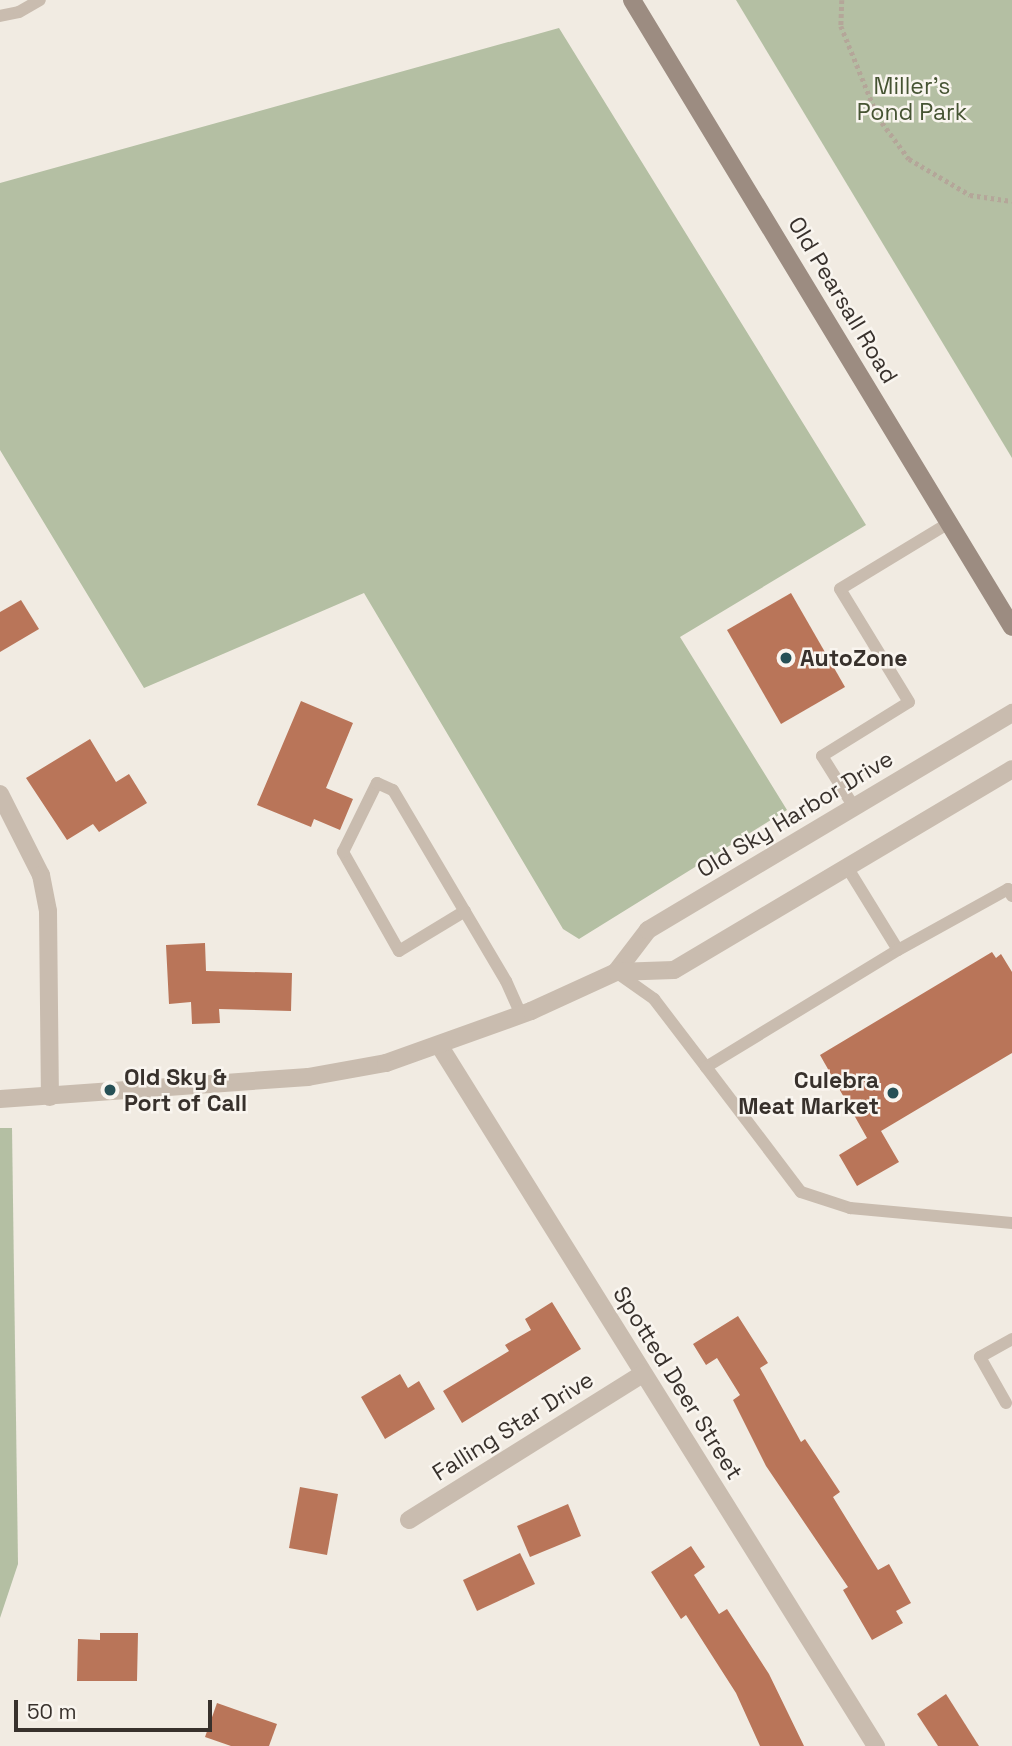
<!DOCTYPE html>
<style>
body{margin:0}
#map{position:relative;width:1012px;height:1746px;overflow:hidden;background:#f1ebe2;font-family:"Space Grotesk",sans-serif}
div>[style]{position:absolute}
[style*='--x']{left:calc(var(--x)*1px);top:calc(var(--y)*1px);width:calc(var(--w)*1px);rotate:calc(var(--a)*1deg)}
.green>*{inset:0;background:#b4bfa3}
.building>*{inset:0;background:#b97559}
.path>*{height:4.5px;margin-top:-2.25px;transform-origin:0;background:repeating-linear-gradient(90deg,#b4a699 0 3.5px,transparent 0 7px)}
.service>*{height:12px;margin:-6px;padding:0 6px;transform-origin:6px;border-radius:6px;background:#c9bcaf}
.minor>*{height:18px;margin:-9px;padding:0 9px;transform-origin:9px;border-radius:9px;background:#c9bcaf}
.secondary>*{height:18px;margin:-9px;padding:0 9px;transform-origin:9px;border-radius:9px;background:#9c8c81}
.dots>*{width:19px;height:19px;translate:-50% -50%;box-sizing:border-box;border:4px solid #f9f5ef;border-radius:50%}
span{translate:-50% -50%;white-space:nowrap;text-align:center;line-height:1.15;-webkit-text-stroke:5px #f9f5ef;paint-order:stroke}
.park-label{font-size:23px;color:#465433}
.street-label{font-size:23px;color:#38312c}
.poi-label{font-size:23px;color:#38312c;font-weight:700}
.left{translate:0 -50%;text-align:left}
.right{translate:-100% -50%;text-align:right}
.scale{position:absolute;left:14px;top:1700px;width:198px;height:32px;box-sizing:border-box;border:4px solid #38312c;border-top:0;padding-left:9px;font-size:21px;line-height:24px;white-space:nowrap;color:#38312c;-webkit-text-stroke:5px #f9f5ef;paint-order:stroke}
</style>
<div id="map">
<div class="green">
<div style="clip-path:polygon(736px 0,1012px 0,1012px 458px)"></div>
<div style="clip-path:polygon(559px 28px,866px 525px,680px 637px,787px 810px,579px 939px,563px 929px,364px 593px,144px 688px,0 450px,0 183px)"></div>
<div style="clip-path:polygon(0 1128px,12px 1128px,18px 1564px,0 1618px)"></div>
</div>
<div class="building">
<div style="clip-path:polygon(791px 593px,845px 687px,781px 724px,727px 630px)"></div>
<div style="clip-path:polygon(21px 600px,39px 629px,0 652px,0 612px)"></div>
<div style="clip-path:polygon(301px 701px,353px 723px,326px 788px,353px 799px,340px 830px,314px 819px,311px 827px,257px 805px)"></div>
<div style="clip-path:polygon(90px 739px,116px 782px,129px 774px,147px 803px,99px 832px,93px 824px,67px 840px,26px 778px)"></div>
<div style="clip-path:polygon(205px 943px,206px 971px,292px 973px,291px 1011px,219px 1009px,220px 1023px,192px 1024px,191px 1002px,169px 1004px,166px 945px)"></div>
<div style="clip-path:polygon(992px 952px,996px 958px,1001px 954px,1012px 972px,1012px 1053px,881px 1131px,899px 1162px,857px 1186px,839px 1155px,867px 1138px,820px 1055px)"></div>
<div style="clip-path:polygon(552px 1302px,581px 1349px,462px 1423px,443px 1391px,509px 1351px,505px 1345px,531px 1330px,525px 1319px)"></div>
<div style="clip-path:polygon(738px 1316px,768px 1363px,760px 1368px,801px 1442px,805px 1439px,840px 1492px,833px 1497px,878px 1570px,889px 1564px,911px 1603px,896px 1611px,903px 1623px,872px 1640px,843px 1590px,848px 1587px,766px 1466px,733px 1400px,740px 1395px,717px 1358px,706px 1365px,693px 1344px)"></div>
<div style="clip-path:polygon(400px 1374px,408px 1388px,419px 1381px,435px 1409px,385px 1439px,361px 1397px)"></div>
<div style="clip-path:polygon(300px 1487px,338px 1494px,327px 1555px,289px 1548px)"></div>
<div style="clip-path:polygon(568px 1504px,581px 1536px,530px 1557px,517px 1526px)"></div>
<div style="clip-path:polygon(691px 1546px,705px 1567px,694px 1575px,719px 1614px,727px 1609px,769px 1674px,804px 1746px,760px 1746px,736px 1693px,686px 1615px,681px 1619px,651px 1572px)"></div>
<div style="clip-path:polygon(520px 1553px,535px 1584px,477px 1611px,463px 1580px)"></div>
<div style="clip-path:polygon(100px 1633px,138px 1633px,137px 1681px,77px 1681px,78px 1639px,100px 1640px)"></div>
<div style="clip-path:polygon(946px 1694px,979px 1746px,938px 1746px,917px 1714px)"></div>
<div style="clip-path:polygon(217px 1703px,277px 1724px,269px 1746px,231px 1746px,205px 1737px)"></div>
</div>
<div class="path">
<div style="--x:842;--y:0;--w:26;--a:92"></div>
<div style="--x:841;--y:26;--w:98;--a:67.9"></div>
<div style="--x:878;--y:117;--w:52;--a:53.6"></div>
<div style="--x:909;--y:159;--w:71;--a:30.5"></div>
<div style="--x:970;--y:195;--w:42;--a:8.1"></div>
</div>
<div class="service">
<div style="--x:0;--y:16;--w:19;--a:-12"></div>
<div style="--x:19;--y:12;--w:24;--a:-30"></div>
<div style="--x:854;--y:807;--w:60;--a:-122.1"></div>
<div style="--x:822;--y:756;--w:102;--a:-31.8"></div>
<div style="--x:909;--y:702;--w:132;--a:-121.4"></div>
<div style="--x:840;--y:589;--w:127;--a:-31.2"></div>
<div style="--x:847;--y:867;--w:97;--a:58.4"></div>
<div style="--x:465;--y:911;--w:77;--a:148.8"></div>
<div style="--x:399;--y:951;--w:114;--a:-119.5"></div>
<div style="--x:343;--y:852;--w:77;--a:-63.8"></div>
<div style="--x:377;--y:783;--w:17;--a:24"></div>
<div style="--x:393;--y:790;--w:222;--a:59.4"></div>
<div style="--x:506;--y:981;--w:37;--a:66"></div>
<div style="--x:616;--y:972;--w:47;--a:35.4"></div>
<div style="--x:654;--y:999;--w:86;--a:52.6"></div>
<div style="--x:706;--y:1067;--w:225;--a:-31.4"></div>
<div style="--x:898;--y:950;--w:126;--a:-29"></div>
<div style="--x:1008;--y:889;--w:8;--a:60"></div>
<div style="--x:706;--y:1067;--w:157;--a:52.8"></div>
<div style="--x:801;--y:1192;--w:52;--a:18.1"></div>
<div style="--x:850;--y:1208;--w:163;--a:5.3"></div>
<div style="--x:1006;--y:1403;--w:53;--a:-119.5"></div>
<div style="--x:980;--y:1357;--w:37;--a:-29"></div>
</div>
<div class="minor">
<div style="--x:0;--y:794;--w:91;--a:63.2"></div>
<div style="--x:41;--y:875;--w:37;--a:79"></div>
<div style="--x:48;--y:911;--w:186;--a:89.4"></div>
<div style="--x:616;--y:972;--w:53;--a:-52.7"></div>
<div style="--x:648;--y:930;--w:424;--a:-30.8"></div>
<div style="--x:439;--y:1045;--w:826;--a:58.06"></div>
<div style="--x:0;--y:1099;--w:309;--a:-4.1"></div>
<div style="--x:308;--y:1077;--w:79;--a:-10.2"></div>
<div style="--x:386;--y:1063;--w:154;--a:-19.7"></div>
<div style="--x:531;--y:1011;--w:94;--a:-24.6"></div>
<div style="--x:616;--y:972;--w:58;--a:-2"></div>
<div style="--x:674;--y:970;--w:393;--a:-30.7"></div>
<div style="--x:409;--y:1520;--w:276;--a:-32"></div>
</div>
<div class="secondary">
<div style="--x:632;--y:0;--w:733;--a:58.78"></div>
</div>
<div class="dots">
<div style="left:786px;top:658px;background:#265056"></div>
<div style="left:110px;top:1090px;background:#265056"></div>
<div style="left:893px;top:1093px;background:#265056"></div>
</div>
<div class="park-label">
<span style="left:912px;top:99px">Miller's<br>Pond Park</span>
</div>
<div class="street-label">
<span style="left:843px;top:300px;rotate:59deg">Old Pearsall Road</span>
<span style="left:795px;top:814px;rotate:-31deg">Old Sky Harbor Drive</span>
<span style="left:678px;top:1383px;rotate:58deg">Spotted Deer Street</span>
<span style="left:513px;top:1426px;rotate:-32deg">Falling Star Drive</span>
</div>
<div class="poi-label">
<span class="left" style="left:800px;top:658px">AutoZone</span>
<span class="left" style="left:124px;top:1090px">Old Sky &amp;<br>Port of Call</span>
<span class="right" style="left:879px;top:1093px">Culebra<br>Meat Market</span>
</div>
<div class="scale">50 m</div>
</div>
